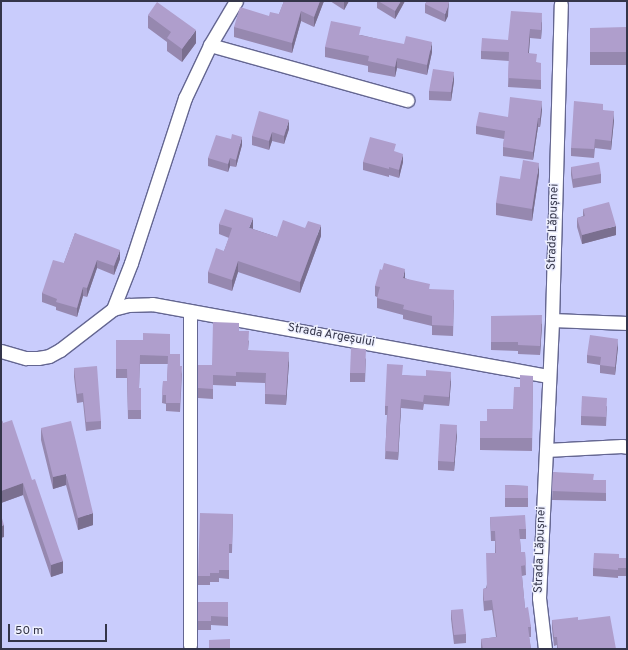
<!DOCTYPE html>
<meta charset="utf-8">
<style>
body{margin:0}
#map{position:relative;width:628px;height:650px;overflow:hidden;background:#c9ccfc;font-family:Overpass,sans-serif}
div>[style]{position:absolute}
[style*='--x']{left:calc(var(--x)*1px);top:calc(var(--y)*1px);width:calc(var(--w)*1px);rotate:calc(var(--a)*1deg)}
.roads{filter:drop-shadow(1px 0 #646691) drop-shadow(-1px 0 #646691) drop-shadow(0 1px #646691) drop-shadow(0 -1px #646691)}
.minor>*{height:13px;margin:-6.5px;padding:0 6.5px;transform-origin:6.5px;border-radius:6.5px;background:#fff}
.wall>*{inset:0;background:#9688af}
.shaded-wall>*{inset:0;background:#7a6f8f}
.building>*{inset:0;background:#af9ecc}
span{translate:-50% -50%;white-space:nowrap;text-align:center;line-height:1.15;-webkit-text-stroke:3px #eef0ff;paint-order:stroke}
.street-label{font-size:12px;color:#343549}
.frame{position:absolute;inset:0;border:2px solid #343549;pointer-events:none}
.scale{position:absolute;left:8px;top:624px;width:99px;height:18px;box-sizing:border-box;border:2px solid #343549;border-top:0;padding-left:5px;font-size:12px;line-height:14px;white-space:nowrap;color:#343549;-webkit-text-stroke:3px #eef0ff;paint-order:stroke}
</style>
<div id="map">
<div class="roads">
<div class="minor">
<div style="--x:210;--y:45;--w:205;--a:15.6"></div>
<div style="--x:113;--y:309;--w:49;--a:-68.6"></div>
<div style="--x:131;--y:263;--w:174;--a:-71.9"></div>
<div style="--x:185;--y:98;--w:59;--a:-64.7"></div>
<div style="--x:210;--y:45;--w:51;--a:-59.4"></div>
<div style="--x:552;--y:320;--w:75;--a:2.3"></div>
<div style="--x:1;--y:351;--w:26;--a:16"></div>
<div style="--x:26;--y:358;--w:12;--a:0"></div>
<div style="--x:38;--y:358;--w:11;--a:-10"></div>
<div style="--x:49;--y:356;--w:13;--a:-29"></div>
<div style="--x:60;--y:350;--w:67;--a:-37.7"></div>
<div style="--x:113;--y:309;--w:16;--a:-15"></div>
<div style="--x:128;--y:305;--w:24;--a:-2"></div>
<div style="--x:152;--y:304;--w:403;--a:10.3"></div>
<div style="--x:546;--y:450;--w:76;--a:-3"></div>
<div style="--x:622;--y:446;--w:5;--a:11"></div>
<div style="--x:190;--y:645;--w:334;--a:-90"></div>
<div style="--x:545;--y:649;--w:51;--a:-96.7"></div>
<div style="--x:539;--y:598;--w:278;--a:-87.3"></div>
<div style="--x:552;--y:320;--w:316;--a:-88.4"></div>
</div>
</div>
<div class="wall">
<div style="clip-path:polygon(284px 1px,324px 1px,314px 27px,301px 21px,292px 53px,234px 37px,234px 27px,269px 16px,279px 14px)"></div>
<div style="clip-path:polygon(330px 1px,349px 1px,344px 10px)"></div>
<div style="clip-path:polygon(377px 1px,405px 1px,395px 19px,377px 8px)"></div>
<div style="clip-path:polygon(427px 1px,448px 16px,445px 22px,425px 13px,425px 4px)"></div>
<div style="clip-path:polygon(148px 15px,196px 43px,182px 62px,167px 51px,167px 42px,148px 28px)"></div>
<div style="clip-path:polygon(542px 22px,541px 39px,530px 38px,529px 53px,537px 63px,541px 72px,541px 89px,508px 87px,509px 61px,481px 59px,481px 51px,508px 40px)"></div>
<div style="clip-path:polygon(590px 28px,626px 52px,626px 65px,590px 65px)"></div>
<div style="clip-path:polygon(361px 35px,432px 52px,427px 75px,397px 68px,395px 77px,368px 72px,368px 66px,325px 57px,325px 47px)"></div>
<div style="clip-path:polygon(454px 81px,451px 101px,429px 100px,429px 91px)"></div>
<div style="clip-path:polygon(542px 110px,540px 127px,538px 127px,533px 160px,503px 156px,503px 147px,504px 139px,476px 134px,476px 126px,508px 117px)"></div>
<div style="clip-path:polygon(603px 110px,614px 120px,611px 150px,595px 148px,594px 158px,571px 156px,571px 148px)"></div>
<div style="clip-path:polygon(289px 129px,284px 144px,272px 141px,269px 150px,252px 145px,252px 136px)"></div>
<div style="clip-path:polygon(242px 145px,236px 167px,230px 166px,228px 172px,208px 166px,208px 158px)"></div>
<div style="clip-path:polygon(396px 152px,403px 162px,399px 178px,389px 175px,389px 177px,363px 170px,363px 162px)"></div>
<div style="clip-path:polygon(571px 167px,601px 174px,601px 183px,573px 188px,571px 175px)"></div>
<div style="clip-path:polygon(539px 174px,532px 221px,496px 215px,496px 203px,520px 179px)"></div>
<div style="clip-path:polygon(583px 209px,616px 235px,582px 244px,577px 227px,577px 218px,583px 216px)"></div>
<div style="clip-path:polygon(219px 224px,253px 229px,277px 237px,321px 236px,300px 293px,238px 272px,232px 291px,208px 283px,208px 272px,224px 251px,229px 238px,219px 234px)"></div>
<div style="clip-path:polygon(75px 233px,120px 259px,114px 275px,97px 268px,87px 297px,83px 296px,77px 317px,56px 310px,56px 307px,42px 302px,42px 293px,64px 263px)"></div>
<div style="clip-path:polygon(405px 278px,454px 300px,453px 336px,432px 335px,432px 326px,403px 319px,403px 315px,377px 308px,377px 297px,375px 296px,375px 286px)"></div>
<div style="clip-path:polygon(491px 316px,542px 324px,540px 355px,518px 354px,518px 351px,491px 350px)"></div>
<div style="clip-path:polygon(239px 331px,249px 341px,248px 350px,289px 362px,286px 405px,265px 404px,265px 383px,236px 382px,236px 386px,213px 385px,213px 399px,198px 398px,198px 365px,212px 365px)"></div>
<div style="clip-path:polygon(116px 340px,170px 354px,180px 366px,182px 374px,180px 412px,166px 411px,166px 404px,162px 403px,163px 381px,167px 381px,168px 364px,140px 364px,139px 388px,141px 388px,141px 419px,128px 419px,127px 378px,116px 378px)"></div>
<div style="clip-path:polygon(618px 347px,615px 375px,600px 373px,600px 365px,587px 363px,587px 355px)"></div>
<div style="clip-path:polygon(366px 358px,365px 382px,350px 382px,350px 373px)"></div>
<div style="clip-path:polygon(74px 368px,101px 421px,101px 429px,86px 431px,83px 402px,77px 403px,74px 377px)"></div>
<div style="clip-path:polygon(403px 375px,451px 381px,449px 406px,424px 404px,423px 410px,401px 408px,398px 460px,385px 459px,387px 415px,385px 415px,385px 406px)"></div>
<div style="clip-path:polygon(533px 376px,532px 451px,480px 450px,480px 421px,487px 421px,513px 409px,520px 387px)"></div>
<div style="clip-path:polygon(607px 406px,606px 426px,581px 425px,581px 416px)"></div>
<div style="clip-path:polygon(1px 418px,63px 573px,51px 577px,23px 495px,1px 503px)"></div>
<div style="clip-path:polygon(41px 428px,93px 525px,78px 530px,66px 485px,53px 489px,41px 440px)"></div>
<div style="clip-path:polygon(457px 434px,454px 471px,438px 470px,438px 461px)"></div>
<div style="clip-path:polygon(553px 472px,594px 480px,606px 480px,606px 501px,552px 500px)"></div>
<div style="clip-path:polygon(505px 485px,528px 486px,528px 507px,505px 507px)"></div>
<div style="clip-path:polygon(233px 514px,232px 553px,229px 553px,229px 579px,219px 578px,219px 582px,210px 582px,210px 585px,198px 585px,198px 576px)"></div>
<div style="clip-path:polygon(490px 517px,526px 529px,526px 539px,520px 539px,521px 552px,525px 552px,526px 575px,522px 576px,525px 608px,531px 627px,531px 637px,529px 637px,531px 649px,481px 649px,481px 639px,496px 637px,492px 610px,484px 611px,483px 599px,483px 589px,486px 588px,495px 553px,495px 541px,491px 541px)"></div>
<div style="clip-path:polygon(619px 558px,627px 558px,626px 576px,618px 576px,618px 578px,593px 576px,593px 568px)"></div>
<div style="clip-path:polygon(198px 602px,228px 602px,228px 626px,211px 625px,211px 630px,198px 630px)"></div>
<div style="clip-path:polygon(451px 610px,466px 634px,466px 643px,454px 644px,451px 619px)"></div>
<div style="clip-path:polygon(552px 620px,578px 620px,616px 649px,557px 649px,557px 645px,554px 646px,552px 629px)"></div>
</div>
<div class="shaded-wall">
<div style="clip-path:polygon(320px 1px,324px 1px,314px 27px,314px 17px)"></div>
<div style="clip-path:polygon(344px 1px,349px 1px,344px 10px)"></div>
<div style="clip-path:polygon(401px 1px,405px 1px,395px 19px,395px 11px)"></div>
<div style="clip-path:polygon(449px 1px,448px 16px,445px 22px,445px 14px)"></div>
<div style="clip-path:polygon(301px 11px,301px 21px,292px 53px,292px 43px)"></div>
<div style="clip-path:polygon(542px 13px,542px 22px,541px 39px,541px 30px)"></div>
<div style="clip-path:polygon(530px 29px,530px 38px,528px 62px,528px 53px)"></div>
<div style="clip-path:polygon(196px 30px,196px 43px,182px 62px,182px 49px)"></div>
<div style="clip-path:polygon(432px 42px,432px 52px,427px 75px,427px 65px)"></div>
<div style="clip-path:polygon(397px 58px,397px 68px,395px 77px,395px 67px)"></div>
<div style="clip-path:polygon(454px 72px,454px 81px,451px 101px,451px 92px)"></div>
<div style="clip-path:polygon(542px 101px,542px 110px,540px 127px,540px 118px)"></div>
<div style="clip-path:polygon(614px 111px,614px 120px,611px 150px,611px 141px)"></div>
<div style="clip-path:polygon(538px 118px,538px 127px,533px 160px,533px 152px)"></div>
<div style="clip-path:polygon(289px 120px,289px 129px,284px 144px,284px 136px)"></div>
<div style="clip-path:polygon(272px 132px,272px 141px,269px 150px,269px 141px)"></div>
<div style="clip-path:polygon(242px 137px,242px 145px,236px 167px,236px 160px)"></div>
<div style="clip-path:polygon(403px 154px,403px 162px,399px 178px,399px 170px)"></div>
<div style="clip-path:polygon(230px 158px,230px 166px,228px 172px,228px 164px)"></div>
<div style="clip-path:polygon(539px 163px,539px 174px,532px 221px,532px 209px)"></div>
<div style="clip-path:polygon(253px 218px,253px 229px,249px 228px)"></div>
<div style="clip-path:polygon(321px 225px,321px 236px,300px 293px,300px 282px)"></div>
<div style="clip-path:polygon(616px 226px,616px 235px,582px 244px,582px 235px)"></div>
<div style="clip-path:polygon(120px 250px,120px 259px,114px 275px,114px 266px)"></div>
<div style="clip-path:polygon(97px 260px,97px 268px,87px 297px,87px 288px)"></div>
<div style="clip-path:polygon(238px 261px,238px 272px,232px 291px,232px 280px)"></div>
<div style="clip-path:polygon(405px 269px,405px 279px,403px 278px)"></div>
<div style="clip-path:polygon(83px 287px,83px 296px,77px 317px,77px 308px)"></div>
<div style="clip-path:polygon(542px 315px,542px 324px,540px 355px,540px 346px)"></div>
<div style="clip-path:polygon(618px 339px,618px 347px,615px 375px,615px 367px)"></div>
<div style="clip-path:polygon(289px 352px,289px 362px,286px 405px,286px 395px)"></div>
<div style="clip-path:polygon(451px 372px,451px 381px,449px 406px,449px 397px)"></div>
<div style="clip-path:polygon(401px 399px,401px 408px,398px 460px,398px 452px)"></div>
<div style="clip-path:polygon(457px 425px,457px 434px,454px 471px,454px 462px)"></div>
<div style="clip-path:polygon(66px 474px,66px 485px,53px 489px,53px 477px)"></div>
<div style="clip-path:polygon(23px 483px,23px 495px,1px 503px,1px 491px)"></div>
<div style="clip-path:polygon(93px 513px,93px 525px,78px 530px,78px 518px)"></div>
<div style="clip-path:polygon(4px 525px,4px 537px,1px 538px,1px 526px)"></div>
<div style="clip-path:polygon(63px 561px,63px 573px,51px 577px,51px 565px)"></div>
</div>
<div class="building">
<div style="clip-path:polygon(284px 1px,320px 1px,314px 17px,301px 11px,292px 43px,234px 27px,240px 7px,269px 16px,270px 12px,279px 14px)"></div>
<div style="clip-path:polygon(378px 1px,401px 1px,395px 11px)"></div>
<div style="clip-path:polygon(427px 1px,449px 1px,448px 7px,445px 14px,425px 4px)"></div>
<div style="clip-path:polygon(157px 2px,196px 30px,182px 49px,167px 38px,171px 32px,148px 15px)"></div>
<div style="clip-path:polygon(511px 11px,542px 13px,541px 30px,530px 29px,528px 53px,537px 54px,536px 62px,541px 63px,541px 80px,508px 78px,509px 52px,481px 51px,482px 38px,508px 40px)"></div>
<div style="clip-path:polygon(331px 21px,361px 27px,359px 35px,404px 44px,406px 36px,432px 42px,427px 65px,397px 58px,395px 67px,368px 61px,369px 56px,325px 47px)"></div>
<div style="clip-path:polygon(626px 27px,626px 52px,590px 52px,590px 28px)"></div>
<div style="clip-path:polygon(433px 69px,454px 72px,451px 92px,429px 91px)"></div>
<div style="clip-path:polygon(510px 97px,542px 101px,540px 118px,538px 118px,533px 152px,503px 147px,505px 131px,476px 126px,479px 112px,508px 117px)"></div>
<div style="clip-path:polygon(574px 101px,603px 104px,603px 110px,614px 111px,611px 141px,595px 139px,594px 149px,571px 148px)"></div>
<div style="clip-path:polygon(259px 111px,289px 120px,284px 136px,272px 132px,269px 141px,252px 136px)"></div>
<div style="clip-path:polygon(232px 134px,242px 137px,236px 160px,230px 158px,228px 164px,208px 158px,216px 135px,231px 139px)"></div>
<div style="clip-path:polygon(370px 137px,396px 144px,394px 151px,403px 154px,399px 170px,389px 167px,389px 169px,363px 162px)"></div>
<div style="clip-path:polygon(523px 160px,539px 163px,532px 209px,496px 203px,500px 176px,520px 179px)"></div>
<div style="clip-path:polygon(599px 162px,601px 174px,573px 179px,571px 167px)"></div>
<div style="clip-path:polygon(609px 202px,616px 226px,582px 235px,577px 218px,585px 216px,583px 209px)"></div>
<div style="clip-path:polygon(225px 209px,253px 218px,249px 228px,277px 237px,283px 220px,305px 228px,308px 221px,321px 225px,300px 282px,238px 261px,232px 280px,208px 272px,216px 248px,224px 251px,232px 228px,219px 224px)"></div>
<div style="clip-path:polygon(75px 233px,120px 250px,114px 266px,97px 260px,87px 288px,83px 287px,77px 308px,56px 302px,57px 299px,42px 293px,53px 260px,64px 263px)"></div>
<div style="clip-path:polygon(384px 263px,405px 269px,403px 278px,430px 284px,429px 289px,454px 290px,453px 326px,432px 325px,432px 316px,403px 309px,404px 305px,377px 298px,380px 287px,375px 286px,380px 269px,382px 270px)"></div>
<div style="clip-path:polygon(542px 315px,540px 346px,518px 345px,518px 342px,491px 342px,491px 316px)"></div>
<div style="clip-path:polygon(213px 322px,239px 323px,239px 331px,249px 331px,248px 350px,289px 352px,286px 395px,265px 394px,266px 373px,236px 372px,236px 376px,213px 375px,213px 389px,198px 388px,198px 365px,212px 365px)"></div>
<div style="clip-path:polygon(143px 333px,170px 334px,170px 354px,180px 354px,180px 366px,182px 366px,180px 403px,166px 403px,166px 395px,162px 395px,163px 381px,167px 381px,168px 356px,140px 355px,139px 388px,141px 388px,141px 410px,128px 410px,127px 369px,116px 369px,116px 340px,143px 340px)"></div>
<div style="clip-path:polygon(590px 335px,618px 339px,615px 367px,600px 365px,601px 357px,587px 355px)"></div>
<div style="clip-path:polygon(351px 348px,366px 349px,365px 373px,350px 373px)"></div>
<div style="clip-path:polygon(387px 364px,403px 365px,402px 375px,426px 376px,426px 370px,451px 372px,449px 397px,424px 395px,423px 402px,401px 399px,398px 452px,385px 451px,388px 406px,385px 406px)"></div>
<div style="clip-path:polygon(97px 366px,101px 421px,86px 422px,83px 393px,77px 394px,74px 368px)"></div>
<div style="clip-path:polygon(520px 375px,533px 376px,532px 438px,480px 438px,480px 421px,487px 421px,487px 409px,513px 409px,514px 387px,520px 387px)"></div>
<div style="clip-path:polygon(582px 396px,607px 398px,606px 417px,581px 416px)"></div>
<div style="clip-path:polygon(1px 418px,3px 423px,12px 420px,32px 480px,35px 479px,63px 561px,51px 565px,23px 483px,1px 491px)"></div>
<div style="clip-path:polygon(71px 421px,93px 513px,78px 518px,66px 474px,53px 477px,41px 428px)"></div>
<div style="clip-path:polygon(440px 424px,457px 425px,454px 462px,438px 461px)"></div>
<div style="clip-path:polygon(553px 472px,594px 474px,593px 480px,606px 480px,606px 493px,552px 491px)"></div>
<div style="clip-path:polygon(505px 485px,528px 486px,528px 498px,505px 498px)"></div>
<div style="clip-path:polygon(200px 513px,233px 514px,232px 544px,229px 544px,229px 570px,219px 570px,219px 573px,210px 573px,210px 576px,198px 576px)"></div>
<div style="clip-path:polygon(1px 515px,4px 525px,1px 526px)"></div>
<div style="clip-path:polygon(525px 515px,526px 529px,519px 529px,521px 552px,525px 552px,526px 565px,521px 566px,525px 608px,528px 607px,531px 627px,528px 627px,531px 649px,483px 649px,481px 639px,497px 637px,492px 600px,484px 601px,483px 589px,487px 588px,486px 553px,496px 553px,495px 531px,491px 531px,490px 517px)"></div>
<div style="clip-path:polygon(594px 553px,619px 554px,619px 558px,627px 558px,626px 568px,618px 568px,618px 570px,593px 568px)"></div>
<div style="clip-path:polygon(198px 602px,228px 602px,228px 617px,211px 616px,211px 621px,198px 621px)"></div>
<div style="clip-path:polygon(463px 609px,466px 634px,454px 635px,451px 610px)"></div>
<div style="clip-path:polygon(610px 616px,616px 649px,558px 649px,557px 637px,554px 637px,552px 620px,578px 617px,578px 620px)"></div>
<div style="clip-path:polygon(230px 639px,230px 649px,209px 649px,209px 640px)"></div>
</div>
<div class="street-label">
<span style="left:554px;top:227px;rotate:-88deg">Strada Lăpușnei</span>
<span style="left:331px;top:336px;rotate:10deg">Strada Argeșului</span>
<span style="left:541px;top:550px;rotate:-88deg">Strada Lăpușnei</span>
</div>
<div class="frame"></div>
<div class="scale">50 m</div>
</div>
